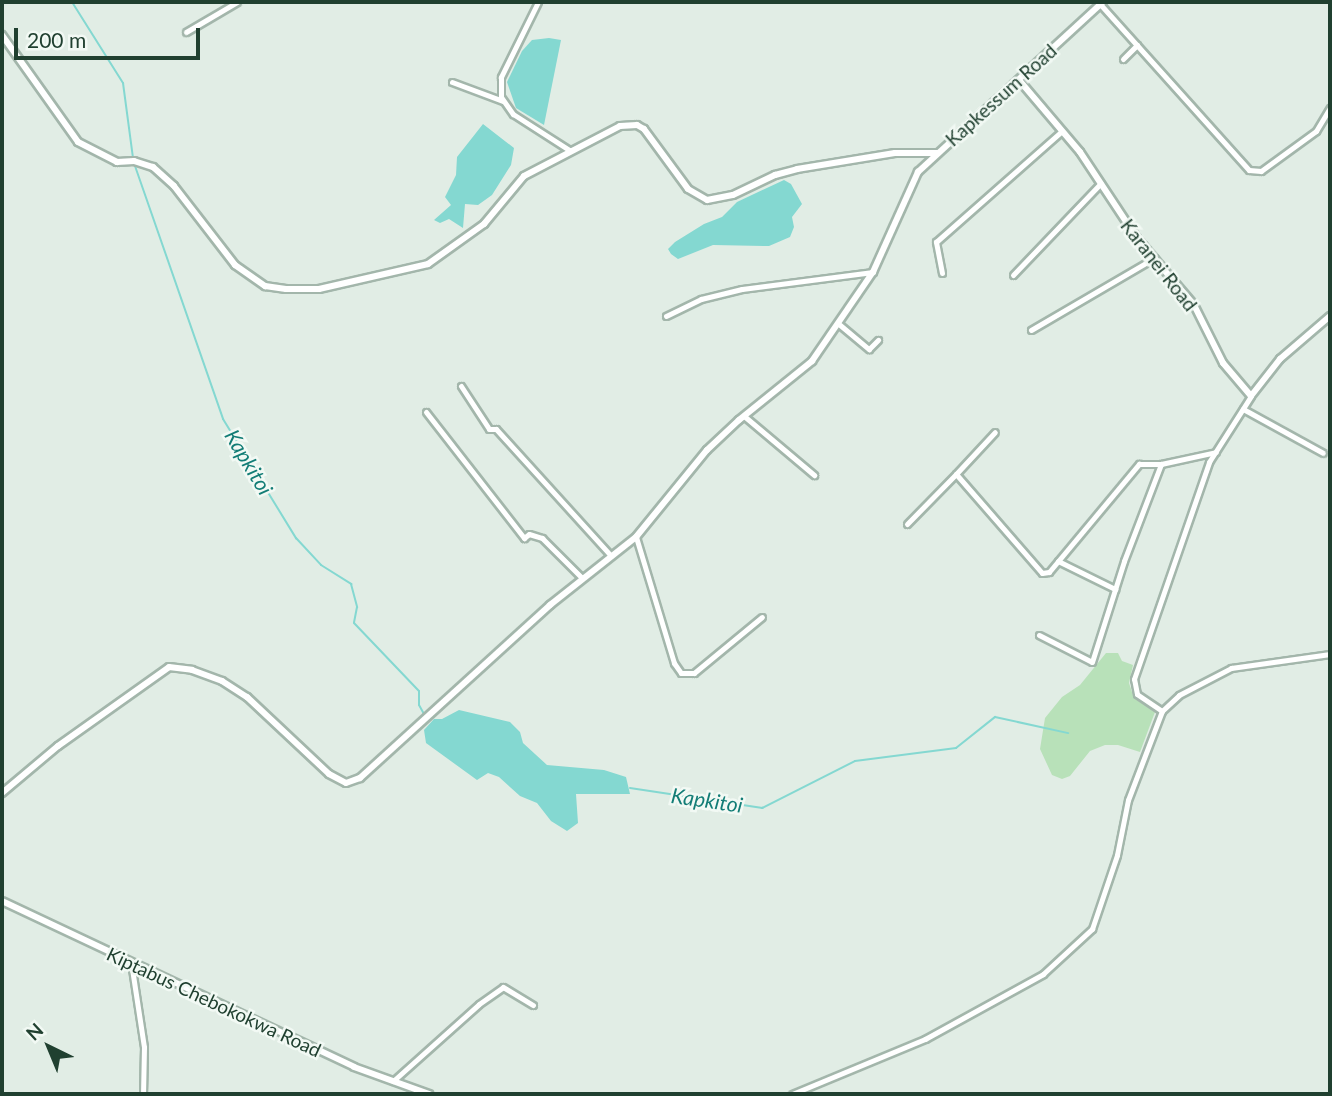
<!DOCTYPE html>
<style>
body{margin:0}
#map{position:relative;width:1332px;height:1096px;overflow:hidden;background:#e1ede5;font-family:Lato,sans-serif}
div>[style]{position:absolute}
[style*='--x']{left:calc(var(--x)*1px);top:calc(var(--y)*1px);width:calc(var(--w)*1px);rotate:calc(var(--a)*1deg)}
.green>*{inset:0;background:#b8e1b9}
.water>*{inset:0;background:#84d8d1}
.stream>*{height:2px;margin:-1px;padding:0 1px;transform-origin:1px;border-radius:1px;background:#84d8d1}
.roads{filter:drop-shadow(2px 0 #a3b6ab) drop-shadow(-2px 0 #a3b6ab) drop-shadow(0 2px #a3b6ab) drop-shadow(0 -2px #a3b6ab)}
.minor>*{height:5px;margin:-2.5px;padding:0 2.5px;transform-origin:2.5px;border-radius:2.5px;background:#fff}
.tertiary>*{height:6px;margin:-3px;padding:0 3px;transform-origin:3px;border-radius:3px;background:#fff}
span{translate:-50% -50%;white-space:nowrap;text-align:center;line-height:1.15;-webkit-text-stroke:5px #f2f9f4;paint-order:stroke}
.street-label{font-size:19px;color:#204030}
.water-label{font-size:21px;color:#137d76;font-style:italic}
.frame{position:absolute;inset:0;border:4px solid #204030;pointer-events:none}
.north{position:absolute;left:14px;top:1012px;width:70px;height:70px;-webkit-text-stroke:5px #f2f9f4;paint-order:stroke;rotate:317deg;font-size:19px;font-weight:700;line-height:28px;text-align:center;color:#204030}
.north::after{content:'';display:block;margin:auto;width:24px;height:32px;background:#204030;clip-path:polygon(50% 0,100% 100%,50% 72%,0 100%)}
.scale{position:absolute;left:14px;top:28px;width:186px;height:32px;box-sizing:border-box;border:4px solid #204030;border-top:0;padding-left:9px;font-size:21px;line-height:24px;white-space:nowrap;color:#204030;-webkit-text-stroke:5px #f2f9f4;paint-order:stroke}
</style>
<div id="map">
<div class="green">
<div style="clip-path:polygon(1106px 653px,1118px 653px,1122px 661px,1133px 665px,1129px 683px,1133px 695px,1155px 712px,1140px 752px,1118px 745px,1105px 745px,1090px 751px,1070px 776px,1062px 779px,1052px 775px,1040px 749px,1045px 718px,1062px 697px,1080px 685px)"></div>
</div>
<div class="water">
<div style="clip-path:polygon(549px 38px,561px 40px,544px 125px,516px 108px,507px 82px,522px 51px,532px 40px)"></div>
<div style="clip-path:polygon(483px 124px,514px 148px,511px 165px,492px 195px,478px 205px,465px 204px,463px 228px,449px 219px,440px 223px,434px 220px,451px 205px,445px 197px,456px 175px,457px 157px)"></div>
<div style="clip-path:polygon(784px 180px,791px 184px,802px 204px,792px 217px,794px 227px,790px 237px,769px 246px,713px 245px,678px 259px,671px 254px,668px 249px,675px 242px,704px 224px,722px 217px,737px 202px)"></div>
<div style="clip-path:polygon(459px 710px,510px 722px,520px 732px,523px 743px,547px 765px,604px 770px,626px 777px,630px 794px,576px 794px,578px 823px,567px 831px,551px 821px,537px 803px,520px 796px,499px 777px,488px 773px,477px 780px,426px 743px,424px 730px,434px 719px,442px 719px)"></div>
</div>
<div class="stream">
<div style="--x:72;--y:2;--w:96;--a:57.8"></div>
<div style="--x:123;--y:83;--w:76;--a:82.4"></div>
<div style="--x:135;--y:166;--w:268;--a:70.8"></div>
<div style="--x:223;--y:419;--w:140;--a:58.5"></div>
<div style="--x:296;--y:538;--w:37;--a:47"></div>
<div style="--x:321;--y:565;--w:36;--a:32"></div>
<div style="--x:351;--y:584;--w:24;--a:75"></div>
<div style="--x:357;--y:607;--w:16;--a:101"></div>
<div style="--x:354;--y:623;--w:94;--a:46.3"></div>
<div style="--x:419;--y:691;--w:14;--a:90"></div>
<div style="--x:419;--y:705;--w:10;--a:61"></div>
<div style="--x:630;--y:788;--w:134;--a:8.6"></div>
<div style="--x:762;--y:808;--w:104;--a:-26.8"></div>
<div style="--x:855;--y:761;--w:102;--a:-7.3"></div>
<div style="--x:956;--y:748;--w:50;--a:-38.5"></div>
<div style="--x:995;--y:717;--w:75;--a:12.4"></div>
</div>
<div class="roads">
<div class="minor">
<div style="--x:538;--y:2;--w:84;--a:116.3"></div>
<div style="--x:501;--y:77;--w:20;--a:90"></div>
<div style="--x:501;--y:97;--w:21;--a:55"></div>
<div style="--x:513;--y:114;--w:67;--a:32.7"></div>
<div style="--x:1100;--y:4;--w:223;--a:48.1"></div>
<div style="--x:1249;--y:170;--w:12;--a:5"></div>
<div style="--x:1261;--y:171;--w:68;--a:-36"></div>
<div style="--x:1316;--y:131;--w:27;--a:-59"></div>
<div style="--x:186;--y:32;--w:59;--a:-30.5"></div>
<div style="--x:1123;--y:59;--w:20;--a:-45"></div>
<div style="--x:452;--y:82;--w:54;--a:20.4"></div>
<div style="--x:942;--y:273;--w:32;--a:-101"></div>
<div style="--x:936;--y:242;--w:168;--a:-41.4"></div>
<div style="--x:1013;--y:275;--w:127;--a:-46.3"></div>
<div style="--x:666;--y:316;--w:39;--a:-26"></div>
<div style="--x:701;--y:299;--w:42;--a:-13.7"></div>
<div style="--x:742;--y:289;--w:132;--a:-7.4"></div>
<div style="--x:840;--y:325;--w:38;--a:40"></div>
<div style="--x:869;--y:349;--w:13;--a:-45"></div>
<div style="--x:1031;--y:330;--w:143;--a:-30.3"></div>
<div style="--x:461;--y:386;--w:51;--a:56.9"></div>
<div style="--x:489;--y:429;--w:7;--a:0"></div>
<div style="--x:496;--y:429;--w:171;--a:47.8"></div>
<div style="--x:1243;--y:409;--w:91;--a:28.8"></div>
<div style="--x:426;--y:412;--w:160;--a:52.1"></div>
<div style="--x:524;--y:538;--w:6;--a:-39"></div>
<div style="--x:529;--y:534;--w:14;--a:17"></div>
<div style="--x:542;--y:538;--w:57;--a:45"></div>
<div style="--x:744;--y:416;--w:92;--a:40.1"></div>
<div style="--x:956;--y:474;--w:57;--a:-47.1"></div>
<div style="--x:907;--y:524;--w:70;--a:-45.6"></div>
<div style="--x:956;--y:474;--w:131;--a:49"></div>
<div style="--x:1042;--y:573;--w:7;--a:-8"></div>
<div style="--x:1049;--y:572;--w:141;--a:-50.2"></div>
<div style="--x:1139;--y:464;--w:22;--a:0"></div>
<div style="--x:1161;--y:464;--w:56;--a:-12.3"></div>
<div style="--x:636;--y:537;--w:132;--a:73.2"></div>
<div style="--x:674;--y:663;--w:12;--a:55"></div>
<div style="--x:681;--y:673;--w:13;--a:0"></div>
<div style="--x:694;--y:673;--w:88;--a:-39.5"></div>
<div style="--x:1058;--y:561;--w:64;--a:26.2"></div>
<div style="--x:1039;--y:635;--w:59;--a:27"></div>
<div style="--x:1092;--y:662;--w:106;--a:-72.4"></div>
<div style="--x:1124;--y:561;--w:104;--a:-69.1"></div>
<div style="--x:1162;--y:711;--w:30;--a:-146"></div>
<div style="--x:1137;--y:694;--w:15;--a:-101"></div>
<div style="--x:1134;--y:679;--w:230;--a:-70.9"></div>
<div style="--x:1209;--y:462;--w:78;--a:-57.5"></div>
<div style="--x:131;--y:962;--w:86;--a:81.3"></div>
<div style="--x:144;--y:1047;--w:47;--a:91.2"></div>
<div style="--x:393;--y:1081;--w:115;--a:-41.8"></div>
<div style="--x:479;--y:1004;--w:29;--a:-35"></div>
<div style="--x:503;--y:987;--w:35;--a:31"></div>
<div style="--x:792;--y:1094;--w:144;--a:-22.5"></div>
<div style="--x:925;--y:1039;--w:135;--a:-28.8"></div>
<div style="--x:1043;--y:974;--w:67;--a:-42.6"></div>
<div style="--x:1092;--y:929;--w:78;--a:-71.3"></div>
<div style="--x:1117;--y:855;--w:56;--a:-78.7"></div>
<div style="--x:1128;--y:800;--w:95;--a:-69.1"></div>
<div style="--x:1162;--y:711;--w:23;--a:-43"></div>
<div style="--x:1179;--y:695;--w:59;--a:-27.4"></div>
<div style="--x:1231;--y:668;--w:100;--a:-8"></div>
</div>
<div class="tertiary">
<div style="--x:2;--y:35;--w:131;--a:54.6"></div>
<div style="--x:78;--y:142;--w:44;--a:27.1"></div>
<div style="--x:117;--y:162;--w:17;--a:-3"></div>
<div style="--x:134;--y:161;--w:20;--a:18"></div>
<div style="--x:153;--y:167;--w:28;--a:42"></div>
<div style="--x:174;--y:186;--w:100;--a:52.3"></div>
<div style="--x:235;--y:265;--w:37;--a:35"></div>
<div style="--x:265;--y:286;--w:21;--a:8"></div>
<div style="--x:286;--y:289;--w:33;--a:0"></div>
<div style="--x:319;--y:289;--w:112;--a:-12.9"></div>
<div style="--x:428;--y:264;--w:69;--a:-35.5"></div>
<div style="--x:484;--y:224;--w:62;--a:-50.2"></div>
<div style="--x:524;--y:176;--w:108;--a:-27.5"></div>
<div style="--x:620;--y:126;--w:17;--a:-3"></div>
<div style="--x:637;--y:125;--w:8;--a:30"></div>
<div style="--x:644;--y:129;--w:74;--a:53.7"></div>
<div style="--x:688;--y:189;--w:22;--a:30"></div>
<div style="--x:707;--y:200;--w:26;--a:-11"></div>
<div style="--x:733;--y:195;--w:47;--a:-25.5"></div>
<div style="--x:775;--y:175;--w:23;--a:-15"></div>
<div style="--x:797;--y:169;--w:99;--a:-9.3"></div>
<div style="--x:895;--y:153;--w:42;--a:0"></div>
<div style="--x:1019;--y:80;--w:94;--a:49.7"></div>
<div style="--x:1080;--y:152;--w:103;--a:56.5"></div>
<div style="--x:1137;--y:238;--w:88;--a:49.6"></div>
<div style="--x:1194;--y:305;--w:65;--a:63.4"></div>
<div style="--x:1223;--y:363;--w:43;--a:49.7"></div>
<div style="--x:1251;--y:396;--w:47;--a:-51.9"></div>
<div style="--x:1280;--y:359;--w:66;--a:-40.7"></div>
<div style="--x:2;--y:793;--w:73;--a:-40"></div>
<div style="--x:58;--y:746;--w:136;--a:-35.4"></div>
<div style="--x:169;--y:667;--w:23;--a:7"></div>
<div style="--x:192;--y:670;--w:32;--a:20"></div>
<div style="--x:222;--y:681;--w:30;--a:33"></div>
<div style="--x:247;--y:697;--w:112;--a:43.2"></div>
<div style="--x:329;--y:774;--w:19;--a:28"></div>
<div style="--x:346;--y:783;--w:15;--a:-20"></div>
<div style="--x:360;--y:778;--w:257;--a:-42.3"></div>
<div style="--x:550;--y:605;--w:110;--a:-38.3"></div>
<div style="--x:636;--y:537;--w:112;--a:-50.8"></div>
<div style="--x:707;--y:450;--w:44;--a:-43.2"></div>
<div style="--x:739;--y:420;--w:94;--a:-38.9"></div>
<div style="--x:812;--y:361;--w:108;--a:-55.6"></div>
<div style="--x:873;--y:272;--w:110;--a:-65.8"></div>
<div style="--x:918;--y:172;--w:251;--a:-42.6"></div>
<div style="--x:2;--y:901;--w:389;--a:25.2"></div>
<div style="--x:354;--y:1067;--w:80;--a:19.8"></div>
</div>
</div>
<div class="street-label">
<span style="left:1001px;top:95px;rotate:-42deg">Kapkessum Road</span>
<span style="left:1159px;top:265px;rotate:52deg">Karanei Road</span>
<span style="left:214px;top:1002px;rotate:25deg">Kiptabus Chebokokwa Road</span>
</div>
<div class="water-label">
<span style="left:249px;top:462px;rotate:59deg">Kapkitoi</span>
<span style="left:707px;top:800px;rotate:8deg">Kapkitoi</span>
</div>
<div class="frame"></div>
<div class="north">N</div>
<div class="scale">200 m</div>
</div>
